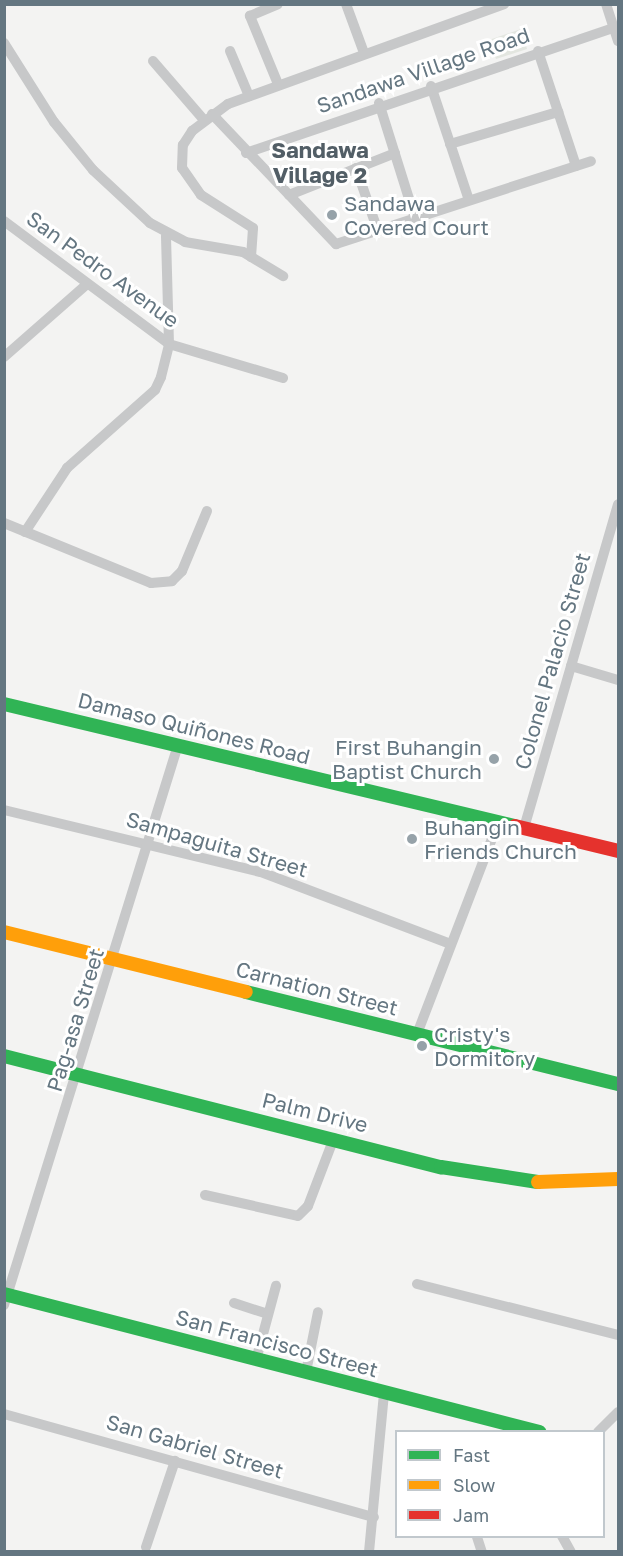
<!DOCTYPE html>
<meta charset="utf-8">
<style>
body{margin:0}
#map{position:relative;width:623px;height:1556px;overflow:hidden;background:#f3f3f2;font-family:"Golos Text",sans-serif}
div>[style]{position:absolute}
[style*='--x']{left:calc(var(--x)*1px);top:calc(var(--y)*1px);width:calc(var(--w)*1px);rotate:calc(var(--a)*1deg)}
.green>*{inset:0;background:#e3e6e0}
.street>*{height:10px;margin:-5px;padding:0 5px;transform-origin:5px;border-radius:5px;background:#c7c8c9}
.fast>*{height:14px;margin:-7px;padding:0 7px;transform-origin:7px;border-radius:7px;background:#30b455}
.slow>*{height:14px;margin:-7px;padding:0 7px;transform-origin:7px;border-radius:7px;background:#ff9f0a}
.jam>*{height:14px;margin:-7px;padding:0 7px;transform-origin:7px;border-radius:7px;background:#e5322d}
.dots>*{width:16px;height:16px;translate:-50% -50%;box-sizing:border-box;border:3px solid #fff;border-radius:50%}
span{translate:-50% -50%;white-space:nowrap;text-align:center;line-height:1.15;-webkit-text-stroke:6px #fff;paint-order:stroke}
.street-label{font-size:21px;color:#647681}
.poi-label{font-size:21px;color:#647681}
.left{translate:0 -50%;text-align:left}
.right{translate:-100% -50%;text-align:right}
.neighbourhood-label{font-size:22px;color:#525e66;font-weight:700}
.frame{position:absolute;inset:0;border:6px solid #647681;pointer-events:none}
.legend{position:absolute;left:395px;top:1430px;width:210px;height:108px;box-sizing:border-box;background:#fff;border:2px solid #c1c8cd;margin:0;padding:8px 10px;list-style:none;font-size:18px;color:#647681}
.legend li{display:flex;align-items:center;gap:12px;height:30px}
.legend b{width:30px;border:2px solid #c1c8cd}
</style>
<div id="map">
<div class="green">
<div style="clip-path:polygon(521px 29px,527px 49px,496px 59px,489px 40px)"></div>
</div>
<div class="street">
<div style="--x:346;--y:4;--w:52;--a:69.8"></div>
<div style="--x:606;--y:4;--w:39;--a:72"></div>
<div style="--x:4;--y:43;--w:93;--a:57.7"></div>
<div style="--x:54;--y:122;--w:62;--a:50.9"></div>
<div style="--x:93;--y:170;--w:78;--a:42.9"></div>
<div style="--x:150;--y:223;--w:40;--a:28"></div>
<div style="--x:185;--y:242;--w:59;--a:9.8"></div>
<div style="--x:243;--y:252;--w:47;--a:31"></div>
<div style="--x:230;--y:51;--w:49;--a:67.1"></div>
<div style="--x:538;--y:51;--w:121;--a:71.7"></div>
<div style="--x:153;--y:61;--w:78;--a:49.2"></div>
<div style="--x:278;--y:84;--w:74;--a:-112.4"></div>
<div style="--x:250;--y:16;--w:30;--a:-23"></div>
<div style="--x:431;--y:86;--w:120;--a:71.6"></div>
<div style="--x:379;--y:103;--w:121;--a:72.6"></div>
<div style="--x:212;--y:114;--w:180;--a:46.4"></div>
<div style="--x:336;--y:244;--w:268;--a:-18"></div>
<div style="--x:450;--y:144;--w:113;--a:-16.5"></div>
<div style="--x:246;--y:153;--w:389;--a:-18.8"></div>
<div style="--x:356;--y:168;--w:67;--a:70.8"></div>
<div style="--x:289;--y:195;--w:114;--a:-21.6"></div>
<div style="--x:4;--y:221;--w:206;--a:36.7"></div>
<div style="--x:169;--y:344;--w:119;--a:16.6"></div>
<div style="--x:251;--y:257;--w:29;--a:-86"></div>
<div style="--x:253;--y:228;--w:62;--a:-147.6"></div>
<div style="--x:201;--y:195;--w:33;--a:-125"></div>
<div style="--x:182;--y:168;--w:23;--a:-88"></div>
<div style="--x:183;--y:145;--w:17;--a:-57"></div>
<div style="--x:192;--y:131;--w:45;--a:-36.9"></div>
<div style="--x:228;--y:104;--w:294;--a:-19.9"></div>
<div style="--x:4;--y:357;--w:111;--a:-41.3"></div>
<div style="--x:4;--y:523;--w:159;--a:22.2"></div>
<div style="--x:151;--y:583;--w:21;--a:-5"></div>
<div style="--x:172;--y:581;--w:14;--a:-45"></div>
<div style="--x:182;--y:571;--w:65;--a:-67.4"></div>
<div style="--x:25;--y:532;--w:77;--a:-56.7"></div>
<div style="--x:67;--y:468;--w:118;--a:-41.6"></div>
<div style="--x:155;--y:390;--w:14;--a:-65"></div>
<div style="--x:161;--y:377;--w:34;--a:-76"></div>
<div style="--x:169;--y:344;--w:108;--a:-91.6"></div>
<div style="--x:571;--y:666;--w:49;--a:16.6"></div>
<div style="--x:4;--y:810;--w:264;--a:13.6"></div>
<div style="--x:261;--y:872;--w:200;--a:20.8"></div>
<div style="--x:524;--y:828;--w:337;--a:-73.8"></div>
<div style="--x:417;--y:1034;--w:226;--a:-69"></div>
<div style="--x:205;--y:1195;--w:95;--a:12.7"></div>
<div style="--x:298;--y:1216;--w:14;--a:-45"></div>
<div style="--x:308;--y:1206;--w:73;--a:-69.1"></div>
<div style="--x:417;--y:1284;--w:207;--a:14.2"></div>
<div style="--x:234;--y:1303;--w:35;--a:18"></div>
<div style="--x:4;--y:1305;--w:586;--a:-72.74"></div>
<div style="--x:256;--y:1360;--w:77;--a:-74.9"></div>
<div style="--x:306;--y:1372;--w:61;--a:-78.7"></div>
<div style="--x:4;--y:1414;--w:384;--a:15.6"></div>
<div style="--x:598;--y:1432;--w:28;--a:-45"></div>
<div style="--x:562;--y:1536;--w:18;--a:61"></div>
<div style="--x:477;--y:1537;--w:16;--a:72"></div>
<div style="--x:146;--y:1547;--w:91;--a:-71.4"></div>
<div style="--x:369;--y:1552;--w:160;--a:-84.6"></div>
</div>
<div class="fast">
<div style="--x:4;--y:704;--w:525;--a:13.43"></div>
<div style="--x:246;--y:992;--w:383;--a:13.9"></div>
<div style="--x:4;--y:1056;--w:451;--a:14.3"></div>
<div style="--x:441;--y:1167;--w:98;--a:8.8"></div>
<div style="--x:4;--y:1294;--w:553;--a:14.46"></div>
</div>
<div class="slow">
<div style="--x:4;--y:932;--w:249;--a:13.9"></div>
<div style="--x:538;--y:1182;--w:80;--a:-2.1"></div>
</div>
<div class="jam">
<div style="--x:515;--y:826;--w:106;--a:13.6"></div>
</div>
<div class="dots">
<div style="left:332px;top:215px;background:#96a2a9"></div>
<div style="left:494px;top:759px;background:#96a2a9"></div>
<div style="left:412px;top:839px;background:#96a2a9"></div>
<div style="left:422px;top:1046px;background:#96a2a9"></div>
</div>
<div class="street-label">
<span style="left:423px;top:70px;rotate:-19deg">Sandawa Village Road</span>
<span style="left:103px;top:269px;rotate:36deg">San Pedro Avenue</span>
<span style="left:552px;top:661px;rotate:-74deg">Colonel Palacio Street</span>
<span style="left:194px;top:728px;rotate:14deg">Damaso Quiñones Road</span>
<span style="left:217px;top:844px;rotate:16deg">Sampaguita Street</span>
<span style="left:317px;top:988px;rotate:14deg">Carnation Street</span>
<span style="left:75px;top:1020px;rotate:-73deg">Pag-asa Street</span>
<span style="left:315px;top:1112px;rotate:14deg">Palm Drive</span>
<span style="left:277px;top:1343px;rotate:15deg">San Francisco Street</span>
<span style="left:195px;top:1446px;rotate:16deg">San Gabriel Street</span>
</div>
<div class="poi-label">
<span class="left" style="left:344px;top:215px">Sandawa<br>Covered Court</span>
<span class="right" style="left:482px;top:759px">First Buhangin<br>Baptist Church</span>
<span class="left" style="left:424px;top:839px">Buhangin<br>Friends Church</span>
<span class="left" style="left:434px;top:1046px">Cristy's<br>Dormitory</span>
</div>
<div class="neighbourhood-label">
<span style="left:320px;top:162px">Sandawa<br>Village 2</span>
</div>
<div class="frame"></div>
<ul class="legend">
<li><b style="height:8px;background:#30b455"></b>Fast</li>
<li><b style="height:8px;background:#ff9f0a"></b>Slow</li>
<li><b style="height:8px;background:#e5322d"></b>Jam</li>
</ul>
</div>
